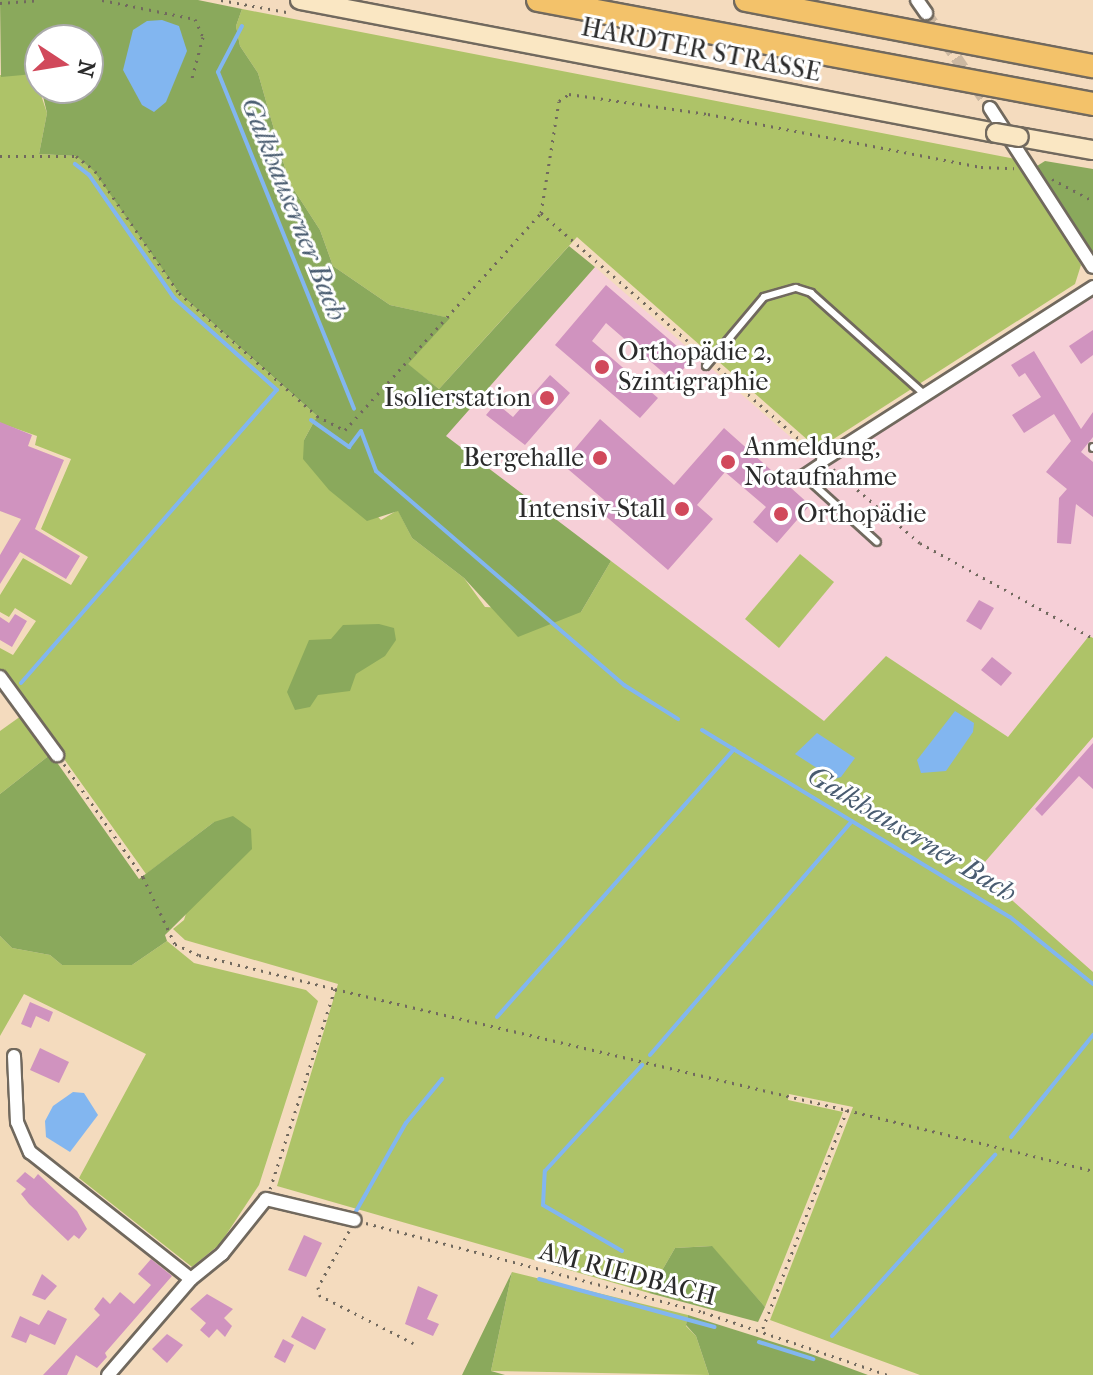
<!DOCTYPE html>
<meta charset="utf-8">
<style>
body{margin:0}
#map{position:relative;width:1093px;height:1375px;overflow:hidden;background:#f4dbbe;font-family:"IM FELL French Canon",serif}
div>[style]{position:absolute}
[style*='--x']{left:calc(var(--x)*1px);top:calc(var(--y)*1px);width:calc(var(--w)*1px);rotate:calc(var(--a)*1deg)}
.built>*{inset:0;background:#f6cfd7}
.green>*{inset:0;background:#aec368}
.forest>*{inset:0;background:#8aa95c}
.water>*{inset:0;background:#82b6f0}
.stream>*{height:4px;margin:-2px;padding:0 2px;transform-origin:2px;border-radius:2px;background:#82b6f0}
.building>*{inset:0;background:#d093bf}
.street-tunnel>*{height:12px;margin-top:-6px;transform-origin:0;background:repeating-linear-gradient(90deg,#ccb8a1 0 12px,transparent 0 18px)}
.path>*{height:3px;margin-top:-1.5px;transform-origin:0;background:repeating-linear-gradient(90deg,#71695e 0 2px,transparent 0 8px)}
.roads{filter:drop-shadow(2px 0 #71695e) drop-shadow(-2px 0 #71695e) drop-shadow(0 2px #71695e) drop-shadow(0 -2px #71695e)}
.lane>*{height:6px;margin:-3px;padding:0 3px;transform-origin:3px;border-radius:3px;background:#fff}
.street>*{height:12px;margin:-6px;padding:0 6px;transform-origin:6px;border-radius:6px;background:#fff}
.secondary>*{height:18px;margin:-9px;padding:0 9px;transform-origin:9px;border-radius:9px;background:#fae7c3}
.highway>*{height:22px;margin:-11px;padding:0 11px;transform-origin:11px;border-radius:11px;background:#f3c26a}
.bridges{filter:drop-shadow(2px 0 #71695e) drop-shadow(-2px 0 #71695e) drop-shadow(0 2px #71695e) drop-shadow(0 -2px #71695e)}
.secondary-bridge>*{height:18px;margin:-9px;padding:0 9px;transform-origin:9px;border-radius:9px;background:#fae7c3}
.dots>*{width:22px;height:22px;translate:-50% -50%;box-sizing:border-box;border:4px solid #fff;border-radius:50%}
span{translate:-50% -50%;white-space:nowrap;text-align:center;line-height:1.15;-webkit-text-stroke:6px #fff;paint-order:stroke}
.street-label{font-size:26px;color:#2b2b2b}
.poi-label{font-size:26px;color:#2b2b2b}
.left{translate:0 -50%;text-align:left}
.right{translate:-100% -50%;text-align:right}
.water-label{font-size:28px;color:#495c70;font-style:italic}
.north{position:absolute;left:24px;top:24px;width:80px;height:80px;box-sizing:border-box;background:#fff;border:2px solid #aaa;border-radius:50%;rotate:102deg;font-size:22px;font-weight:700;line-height:32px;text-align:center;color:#2b2b2b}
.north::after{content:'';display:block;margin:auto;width:28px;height:36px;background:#d1495b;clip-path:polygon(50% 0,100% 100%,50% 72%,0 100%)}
</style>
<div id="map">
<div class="built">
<div style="clip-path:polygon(595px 267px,825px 467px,1093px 295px,1093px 638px,1089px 636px,1008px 737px,966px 710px,824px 722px,445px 436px)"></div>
<div style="clip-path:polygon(1093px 737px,1093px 972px,977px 870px)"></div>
</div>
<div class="green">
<div style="clip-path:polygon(242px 9px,1021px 160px,1081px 265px,1075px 284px,818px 449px,577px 237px,439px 389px,407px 364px,449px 318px,390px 305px,333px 266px,320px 230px,289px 182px,258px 73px,240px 46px,236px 26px)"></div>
<div style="clip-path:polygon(34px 74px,47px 113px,39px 154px,76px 156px,95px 171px,179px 293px,317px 416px,304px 440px,381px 520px,398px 510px,412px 538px,464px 578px,485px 607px,581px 612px,611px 561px,824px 721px,886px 656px,1008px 737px,1089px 636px,1093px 638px,1093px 737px,978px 870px,1093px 972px,1093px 1375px,920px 1375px,770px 1320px,853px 1107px,789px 1094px,788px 1100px,843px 1112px,765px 1307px,711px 1246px,675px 1248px,649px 1293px,277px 1186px,338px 984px,185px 940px,173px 929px,184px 920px,214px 822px,146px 874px,0 669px,0 648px,13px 655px,36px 621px,15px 608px,9px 617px,0 612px,0 595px,23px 558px,71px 585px,88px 557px,41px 529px,71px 459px,35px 445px,37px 436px,0 423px,0 75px)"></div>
<div style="clip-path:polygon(800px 554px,834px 582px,779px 648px,745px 619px)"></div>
<div style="clip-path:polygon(21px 716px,51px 754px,0 794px,0 731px)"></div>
<div style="clip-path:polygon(0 936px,12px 948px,50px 955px,62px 965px,132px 965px,167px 941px,194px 963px,306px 990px,318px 1001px,259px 1185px,220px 1244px,192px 1267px,79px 1178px,146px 1054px,24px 994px,0 1036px)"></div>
<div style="clip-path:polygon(512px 1272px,688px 1315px,686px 1326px,696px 1336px,709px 1375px,491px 1371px)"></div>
</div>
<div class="forest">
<div style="clip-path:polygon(0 0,198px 0,242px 9px,236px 26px,240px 46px,258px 73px,289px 182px,320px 230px,333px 266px,390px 305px,450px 318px,408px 364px,439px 389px,569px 246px,595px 267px,446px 436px,611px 561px,581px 612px,518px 637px,464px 578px,412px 538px,398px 511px,367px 521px,329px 490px,303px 459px,304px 440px,317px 416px,179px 293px,94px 171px,76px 156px,39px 154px,47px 113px,41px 88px,88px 88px,88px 40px,40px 40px,40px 84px,34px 74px,1px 77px)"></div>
<div style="clip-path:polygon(1045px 161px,1093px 169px,1093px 256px,1037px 166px)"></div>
<div style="clip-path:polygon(379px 624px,394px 628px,396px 640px,385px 656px,356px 674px,350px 691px,318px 695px,310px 707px,295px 710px,287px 692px,309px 640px,331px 639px,343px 625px)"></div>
<div style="clip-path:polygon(51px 754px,139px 879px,214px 822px,233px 816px,251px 829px,252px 849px,165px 935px,167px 941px,132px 965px,62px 965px,50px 955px,12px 948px,0 936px,0 794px)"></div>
<div style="clip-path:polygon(712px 1246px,765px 1307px,758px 1322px,649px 1293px,675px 1248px)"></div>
<div style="clip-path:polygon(512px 1272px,491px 1371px,505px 1375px,462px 1375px)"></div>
<div style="clip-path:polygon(688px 1315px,811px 1354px,868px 1375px,709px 1375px,696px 1336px,686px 1325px)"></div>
</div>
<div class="water">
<div style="clip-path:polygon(162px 20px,179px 26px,187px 51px,166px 102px,154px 112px,142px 105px,123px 70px,133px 30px,147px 21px)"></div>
<div style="clip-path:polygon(955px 711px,974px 723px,973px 732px,946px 771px,921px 773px,917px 760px)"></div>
<div style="clip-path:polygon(817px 733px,855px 758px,841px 777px,834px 779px,795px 754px)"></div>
<div style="clip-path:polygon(73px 1092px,84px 1093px,98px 1115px,70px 1152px,46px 1137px,45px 1121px,53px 1106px)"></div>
</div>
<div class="stream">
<div style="--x:242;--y:26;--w:52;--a:117.6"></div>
<div style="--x:218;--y:72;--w:363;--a:68"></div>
<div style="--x:311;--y:420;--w:47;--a:35.4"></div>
<div style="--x:349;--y:447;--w:20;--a:-53"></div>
<div style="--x:361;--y:431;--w:43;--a:69.4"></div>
<div style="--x:376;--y:471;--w:328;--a:40.8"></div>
<div style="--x:624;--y:685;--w:64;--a:32.2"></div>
<div style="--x:21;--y:683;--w:389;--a:-48.9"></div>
<div style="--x:277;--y:390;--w:138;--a:-138.2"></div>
<div style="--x:174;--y:298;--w:150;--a:-124.6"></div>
<div style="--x:89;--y:175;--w:18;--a:-142"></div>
<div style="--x:702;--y:730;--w:360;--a:31.3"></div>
<div style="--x:1010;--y:917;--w:107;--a:38.9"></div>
<div style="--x:497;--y:1017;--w:358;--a:-48.5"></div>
<div style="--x:650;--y:1055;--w:309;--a:-49.2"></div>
<div style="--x:1011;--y:1137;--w:131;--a:-51.2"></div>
<div style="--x:355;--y:1213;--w:103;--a:-60.5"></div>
<div style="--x:406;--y:1123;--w:57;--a:-50.7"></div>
<div style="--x:622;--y:1251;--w:91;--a:-149.8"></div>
<div style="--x:543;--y:1205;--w:34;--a:-87"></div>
<div style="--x:545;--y:1171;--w:144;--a:-47.5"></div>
<div style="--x:539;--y:1279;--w:182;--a:15.3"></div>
<div style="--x:832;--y:1336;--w:244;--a:-48"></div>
<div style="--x:759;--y:1342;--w:57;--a:17.5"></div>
</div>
<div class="building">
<div style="clip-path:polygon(606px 285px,692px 359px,673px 381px,606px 323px,592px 341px,658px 398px,640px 418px,555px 345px)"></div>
<div style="clip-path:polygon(1093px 330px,1093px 355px,1081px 364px,1069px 346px)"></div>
<div style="clip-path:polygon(1034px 351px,1081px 429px,1093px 412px,1093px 437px,1081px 452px,1093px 462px,1093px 517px,1076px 504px,1071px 544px,1057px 543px,1059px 498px,1067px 489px,1046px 472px,1071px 441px,1054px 414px,1024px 433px,1012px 415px,1041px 397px,1025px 373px,1019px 377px,1011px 365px)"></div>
<div style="clip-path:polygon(550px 375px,570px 393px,525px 445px,486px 415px,496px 403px,513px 417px)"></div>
<div style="clip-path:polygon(600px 419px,674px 485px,724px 428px,810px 505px,777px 543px,753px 522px,766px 507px,725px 472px,697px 505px,713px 519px,668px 570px,602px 513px,610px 505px,562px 464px)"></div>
<div style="clip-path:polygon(0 422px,32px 435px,28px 446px,64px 460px,35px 529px,80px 556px,66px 579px,20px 552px,0 584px,0 555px,21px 519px,0 511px)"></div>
<div style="clip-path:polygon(979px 600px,994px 608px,981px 630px,966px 621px)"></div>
<div style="clip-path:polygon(15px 614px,27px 621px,12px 647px,0 640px,0 617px,9px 623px)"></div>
<div style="clip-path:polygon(992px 657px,1012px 673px,1001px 686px,981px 670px)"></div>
<div style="clip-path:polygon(1093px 743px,1093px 789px,1079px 776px,1042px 816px,1035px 809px)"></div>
<div style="clip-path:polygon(30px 1002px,53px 1012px,49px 1022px,36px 1016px,31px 1028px,21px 1024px)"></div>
<div style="clip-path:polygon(40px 1048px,69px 1062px,59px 1083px,30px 1070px)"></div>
<div style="clip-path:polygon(25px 1172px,34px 1179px,38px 1174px,77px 1211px,87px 1229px,79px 1239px,74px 1235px,68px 1241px,29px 1204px,21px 1194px,26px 1189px,16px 1181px)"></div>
<div style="clip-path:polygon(304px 1235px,322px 1243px,306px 1277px,288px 1270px)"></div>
<div style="clip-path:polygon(151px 1259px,172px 1276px,105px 1353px,107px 1357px,97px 1368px,76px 1355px,67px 1375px,43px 1375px,100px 1315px,94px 1309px,103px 1297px,110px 1304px,120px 1292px,134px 1304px,151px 1285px,138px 1274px)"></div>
<div style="clip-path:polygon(42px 1274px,57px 1286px,45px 1300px,32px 1295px)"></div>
<div style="clip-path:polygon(418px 1286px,438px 1295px,427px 1319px,439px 1324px,433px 1336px,405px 1324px)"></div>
<div style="clip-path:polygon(207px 1294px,233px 1309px,224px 1318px,232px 1326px,225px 1337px,217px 1329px,209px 1338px,200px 1330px,206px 1323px,190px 1309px)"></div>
<div style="clip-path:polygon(48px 1310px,67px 1319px,55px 1345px,30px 1334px,26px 1343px,11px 1337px,20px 1316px,39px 1325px)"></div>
<div style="clip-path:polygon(302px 1316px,326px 1329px,315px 1350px,291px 1337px)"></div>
<div style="clip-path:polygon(167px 1334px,183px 1345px,167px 1363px,152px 1349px)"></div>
<div style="clip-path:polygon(283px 1339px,294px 1345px,285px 1363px,274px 1357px)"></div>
</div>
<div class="street-tunnel">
<div style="--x:926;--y:13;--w:115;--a:56"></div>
</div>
<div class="path">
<div style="--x:102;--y:0;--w:95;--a:11.5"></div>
<div style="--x:195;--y:19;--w:20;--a:66"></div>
<div style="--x:203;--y:37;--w:42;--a:105"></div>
<div style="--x:221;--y:0;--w:72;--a:10.4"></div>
<div style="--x:0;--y:3;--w:39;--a:-4"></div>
<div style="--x:0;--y:156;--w:76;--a:0"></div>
<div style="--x:76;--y:156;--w:24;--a:38"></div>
<div style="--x:95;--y:171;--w:148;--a:55.5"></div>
<div style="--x:179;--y:293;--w:185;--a:41.7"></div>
<div style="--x:317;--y:416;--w:31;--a:27"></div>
<div style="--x:345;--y:430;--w:292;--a:-47.9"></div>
<div style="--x:541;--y:213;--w:113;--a:-80.9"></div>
<div style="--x:559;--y:101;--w:12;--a:-35"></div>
<div style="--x:569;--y:94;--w:140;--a:8.2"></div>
<div style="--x:708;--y:114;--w:278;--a:11"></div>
<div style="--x:981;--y:167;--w:33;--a:2"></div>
<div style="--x:1052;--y:179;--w:47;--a:28.2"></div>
<div style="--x:541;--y:213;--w:216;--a:41.1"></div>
<div style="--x:718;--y:368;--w:129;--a:41.2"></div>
<div style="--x:833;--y:469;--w:114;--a:40.4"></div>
<div style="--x:920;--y:543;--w:197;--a:28.8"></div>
<div style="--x:64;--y:764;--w:138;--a:55"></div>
<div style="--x:143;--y:877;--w:74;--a:64.5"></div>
<div style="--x:175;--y:944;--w:26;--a:25"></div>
<div style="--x:199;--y:955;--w:140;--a:14"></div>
<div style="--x:335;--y:989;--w:210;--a:108"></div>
<div style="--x:335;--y:989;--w:526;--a:13.3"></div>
<div style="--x:847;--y:1110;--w:236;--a:111.1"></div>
<div style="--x:847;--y:1110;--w:253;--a:13.9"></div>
<div style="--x:366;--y:1223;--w:349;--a:14.8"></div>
<div style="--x:703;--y:1312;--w:195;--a:18.8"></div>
<div style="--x:349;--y:1231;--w:64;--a:119"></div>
<div style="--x:318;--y:1287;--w:8;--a:83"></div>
<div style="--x:319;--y:1295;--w:106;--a:27.1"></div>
</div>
<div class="roads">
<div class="lane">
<div style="--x:706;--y:366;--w:90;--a:-50"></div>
<div style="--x:764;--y:297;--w:33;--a:-16"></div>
<div style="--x:796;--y:288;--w:16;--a:18"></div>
<div style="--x:811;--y:293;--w:152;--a:41.8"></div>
<div style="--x:1093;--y:447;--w:1;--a:90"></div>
<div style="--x:823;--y:460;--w:25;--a:146"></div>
<div style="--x:802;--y:474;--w:101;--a:42.2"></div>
</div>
<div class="street">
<div style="--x:917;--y:0;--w:16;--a:55"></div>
<div style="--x:990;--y:108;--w:189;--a:57.1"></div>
<div style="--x:823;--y:460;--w:321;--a:-32.6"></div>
<div style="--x:0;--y:677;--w:97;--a:53.8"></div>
<div style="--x:14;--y:1056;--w:66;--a:87.4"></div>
<div style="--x:17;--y:1122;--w:33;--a:67"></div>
<div style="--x:30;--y:1152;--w:205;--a:38.3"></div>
<div style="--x:191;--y:1279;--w:127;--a:130.8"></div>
<div style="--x:191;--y:1279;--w:40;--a:-39"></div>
<div style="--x:222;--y:1254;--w:70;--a:-51.3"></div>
<div style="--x:266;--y:1199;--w:91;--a:13.3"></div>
</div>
<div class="secondary">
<div style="--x:300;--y:0;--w:709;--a:10.82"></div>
<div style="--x:1019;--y:137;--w:75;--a:10"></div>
</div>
<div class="highway">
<div style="--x:538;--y:0;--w:565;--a:10.61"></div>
<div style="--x:746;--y:0;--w:353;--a:10.8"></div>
</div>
</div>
<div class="bridges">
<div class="secondary-bridge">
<div style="--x:996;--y:133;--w:23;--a:10"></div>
</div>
</div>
<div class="dots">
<div style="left:602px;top:367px;background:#d1495b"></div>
<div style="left:547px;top:398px;background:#d1495b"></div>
<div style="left:600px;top:458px;background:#d1495b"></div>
<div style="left:728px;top:462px;background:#d1495b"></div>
<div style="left:682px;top:509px;background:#d1495b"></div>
<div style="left:781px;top:514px;background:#d1495b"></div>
</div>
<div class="street-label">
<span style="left:701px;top:50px;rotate:11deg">HARDTER STRASSE</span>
<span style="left:628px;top:1274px;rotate:15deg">AM RIEDBACH</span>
</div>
<div class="poi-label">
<span class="left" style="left:618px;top:367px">Orthopädie 2,<br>Szintigraphie</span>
<span class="right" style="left:531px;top:398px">Isolierstation</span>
<span class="left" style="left:744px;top:462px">Anmeldung,<br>Notaufnahme</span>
<span class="right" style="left:584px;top:458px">Bergehalle</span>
<span class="right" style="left:666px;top:509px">Intensiv-Stall</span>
<span class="left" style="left:797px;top:514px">Orthopädie</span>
</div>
<div class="water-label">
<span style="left:294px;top:209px;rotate:68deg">Galkhauserner Bach</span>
<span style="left:912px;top:834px;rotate:31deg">Galkhauserner Bach</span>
</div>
<div class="north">N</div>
</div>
